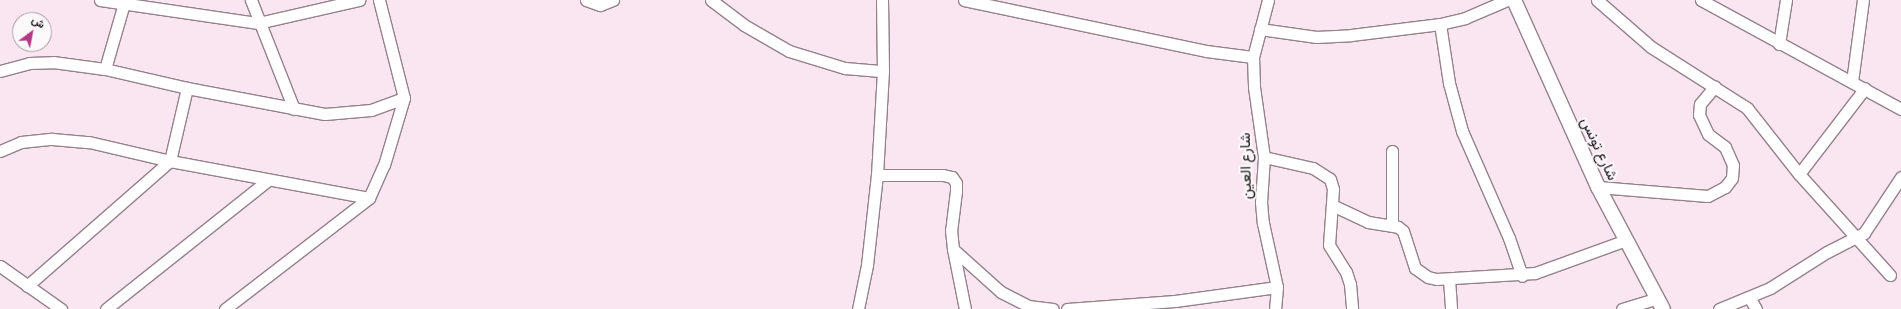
<!DOCTYPE html>
<meta charset="utf-8">
<style>
body{margin:0}
#map{position:relative;width:1901px;height:309px;overflow:hidden;background:#fae6f0;font-family:"Zilla Slab",Vazirmatn,serif}
div>[style]{position:absolute}
[style*='--x']{left:calc(var(--x)*1px);top:calc(var(--y)*1px);width:calc(var(--w)*1px);rotate:calc(var(--a)*1deg)}
.roads{filter:drop-shadow(1px 0 #94828b) drop-shadow(-1px 0 #94828b) drop-shadow(0 1px #94828b) drop-shadow(0 -1px #94828b)}
.minor>*{height:11px;margin:-5.5px;padding:0 5.5px;transform-origin:5.5px;border-radius:5.5px;background:#fff}
.tertiary>*{height:14px;margin:-7px;padding:0 7px;transform-origin:7px;border-radius:7px;background:#fff}
span{translate:-50% -50%;white-space:nowrap;text-align:center;line-height:1.15;-webkit-text-stroke:4px #fdf9fb;paint-order:stroke}
.street-label{font-size:15px;color:#161013}
.north{position:absolute;left:12px;top:12px;width:40px;height:40px;box-sizing:border-box;background:#fdf9fb;border:1px solid #a19c9e;border-radius:50%;rotate:32deg;font-size:11px;font-weight:700;line-height:16px;text-align:center;color:#161013}
.north::after{content:'';display:block;margin:auto;width:14px;height:18px;background:#b63785;clip-path:polygon(50% 0,100% 100%,50% 72%,0 100%)}
</style>
<div id="map">
<div class="roads">
<div class="minor">
<div style="--x:100;--y:0;--w:160;--a:8.3"></div>
<div style="--x:258;--y:23;--w:104;--a:-12.8"></div>
<div style="--x:251;--y:0;--w:117;--a:68.5"></div>
<div style="--x:586;--y:0;--w:15;--a:20"></div>
<div style="--x:600;--y:5;--w:14;--a:-21"></div>
<div style="--x:711;--y:0;--w:41;--a:37.1"></div>
<div style="--x:744;--y:25;--w:52;--a:30"></div>
<div style="--x:789;--y:51;--w:59;--a:16.9"></div>
<div style="--x:845;--y:68;--w:38;--a:5"></div>
<div style="--x:964;--y:0;--w:247;--a:11.9"></div>
<div style="--x:1206;--y:51;--w:47;--a:7.3"></div>
<div style="--x:1268;--y:0;--w:59;--a:104.7"></div>
<div style="--x:1253;--y:57;--w:30;--a:88"></div>
<div style="--x:1254;--y:87;--w:71;--a:81.9"></div>
<div style="--x:1264;--y:157;--w:45;--a:93.8"></div>
<div style="--x:1261;--y:202;--w:21;--a:85"></div>
<div style="--x:1263;--y:223;--w:66;--a:77.7"></div>
<div style="--x:1277;--y:287;--w:22;--a:95"></div>
<div style="--x:1597;--y:0;--w:72;--a:41"></div>
<div style="--x:1651;--y:47;--w:114;--a:32.4"></div>
<div style="--x:1747;--y:108;--w:84;--a:51.8"></div>
<div style="--x:1799;--y:174;--w:136;--a:48"></div>
<div style="--x:1701;--y:0;--w:228;--a:28.6"></div>
<div style="--x:1440;--y:24;--w:60;--a:81.3"></div>
<div style="--x:1449;--y:83;--w:50;--a:74.8"></div>
<div style="--x:1462;--y:131;--w:117;--a:66.3"></div>
<div style="--x:1509;--y:238;--w:40;--a:71.1"></div>
<div style="--x:1260;--y:29;--w:57;--a:8.1"></div>
<div style="--x:1316;--y:37;--w:35;--a:-3"></div>
<div style="--x:1351;--y:35;--w:90;--a:-7"></div>
<div style="--x:1440;--y:24;--w:26;--a:-13"></div>
<div style="--x:1465;--y:18;--w:46;--a:-23.2"></div>
<div style="--x:1779;--y:44;--w:45;--a:-81"></div>
<div style="--x:105;--y:69;--w:69;--a:-73.9"></div>
<div style="--x:0;--y:71;--w:30;--a:-15"></div>
<div style="--x:29;--y:63;--w:24;--a:-2"></div>
<div style="--x:53;--y:62;--w:52;--a:7.7"></div>
<div style="--x:105;--y:69;--w:84;--a:13"></div>
<div style="--x:187;--y:88;--w:140;--a:10.7"></div>
<div style="--x:325;--y:114;--w:46;--a:-5"></div>
<div style="--x:371;--y:110;--w:35;--a:-20"></div>
<div style="--x:1852;--y:82;--w:83;--a:-82.4"></div>
<div style="--x:0;--y:151;--w:23;--a:-23"></div>
<div style="--x:21;--y:142;--w:31;--a:-6"></div>
<div style="--x:52;--y:139;--w:37;--a:5"></div>
<div style="--x:89;--y:142;--w:83;--a:13.2"></div>
<div style="--x:170;--y:161;--w:202;--a:10.5"></div>
<div style="--x:1264;--y:157;--w:50;--a:12.7"></div>
<div style="--x:1313;--y:168;--w:20;--a:33"></div>
<div style="--x:1330;--y:179;--w:10;--a:73"></div>
<div style="--x:1333;--y:189;--w:56;--a:94.1"></div>
<div style="--x:1329;--y:245;--w:32;--a:58"></div>
<div style="--x:1346;--y:272;--w:13;--a:72"></div>
<div style="--x:1350;--y:284;--w:25;--a:85"></div>
<div style="--x:1799;--y:174;--w:108;--a:-52.5"></div>
<div style="--x:877;--y:175;--w:66;--a:0"></div>
<div style="--x:943;--y:175;--w:9;--a:13"></div>
<div style="--x:952;--y:177;--w:7;--a:56"></div>
<div style="--x:956;--y:183;--w:8;--a:90"></div>
<div style="--x:956;--y:191;--w:39;--a:97"></div>
<div style="--x:951;--y:230;--w:19;--a:84"></div>
<div style="--x:953;--y:249;--w:61;--a:78.7"></div>
<div style="--x:1598;--y:187;--w:110;--a:4.7"></div>
<div style="--x:1708;--y:196;--w:19;--a:-28"></div>
<div style="--x:1725;--y:187;--w:11;--a:-52"></div>
<div style="--x:1732;--y:178;--w:13;--a:-86"></div>
<div style="--x:1733;--y:165;--w:20;--a:-114"></div>
<div style="--x:1725;--y:147;--w:21;--a:-143"></div>
<div style="--x:1708;--y:134;--w:21;--a:-115"></div>
<div style="--x:1699;--y:115;--w:11;--a:-85"></div>
<div style="--x:1700;--y:104;--w:23;--a:-50"></div>
<div style="--x:1332;--y:205;--w:40;--a:25"></div>
<div style="--x:1368;--y:222;--w:30;--a:9"></div>
<div style="--x:1398;--y:227;--w:6;--a:39"></div>
<div style="--x:1403;--y:231;--w:39;--a:72"></div>
<div style="--x:1415;--y:268;--w:16;--a:35"></div>
<div style="--x:1428;--y:277;--w:9;--a:13"></div>
<div style="--x:1437;--y:279;--w:98;--a:-3.5"></div>
<div style="--x:1535;--y:273;--w:97;--a:-19.9"></div>
<div style="--x:1392;--y:224;--w:73;--a:-90"></div>
<div style="--x:953;--y:249;--w:64;--a:41.9"></div>
<div style="--x:1001;--y:292;--w:30;--a:27"></div>
<div style="--x:1028;--y:306;--w:25;--a:7"></div>
<div style="--x:0;--y:266;--w:75;--a:35.2"></div>
<div style="--x:1449;--y:279;--w:30;--a:86"></div>
<div style="--x:27;--y:286;--w:190;--a:-41.2"></div>
<div style="--x:170;--y:161;--w:75;--a:-76.9"></div>
<div style="--x:1749;--y:297;--w:14;--a:60"></div>
<div style="--x:106;--y:309;--w:207;--a:-38.5"></div>
<div style="--x:225;--y:309;--w:182;--a:-37.6"></div>
<div style="--x:369;--y:198;--w:36;--a:-66"></div>
<div style="--x:384;--y:165;--w:70;--a:-73.4"></div>
<div style="--x:404;--y:98;--w:101;--a:-104.3"></div>
<div style="--x:858;--y:309;--w:45;--a:-78.4"></div>
<div style="--x:867;--y:265;--w:91;--a:-83.7"></div>
<div style="--x:877;--y:175;--w:104;--a:-86.7"></div>
<div style="--x:883;--y:71;--w:71;--a:-90.8"></div>
<div style="--x:1067;--y:309;--w:108;--a:-4.2"></div>
<div style="--x:1175;--y:301;--w:103;--a:-7.8"></div>
<div style="--x:1622;--y:309;--w:37;--a:-17"></div>
<div style="--x:1719;--y:309;--w:55;--a:-22.4"></div>
<div style="--x:1770;--y:288;--w:67;--a:-32.3"></div>
<div style="--x:1827;--y:252;--w:42;--a:-27.2"></div>
<div style="--x:1864;--y:233;--w:67;--a:-56.5"></div>
</div>
<div class="tertiary">
<div style="--x:1514;--y:0;--w:205;--a:65.8"></div>
<div style="--x:1598;--y:187;--w:138;--a:62"></div>
</div>
</div>
<div class="street-label">
<span style="left:1599px;top:149px;rotate:65deg">شارع تونس</span>
<span style="left:1246px;top:166px;rotate:-91deg">شارع العين</span>
</div>
<div class="north">ش</div>
</div>
